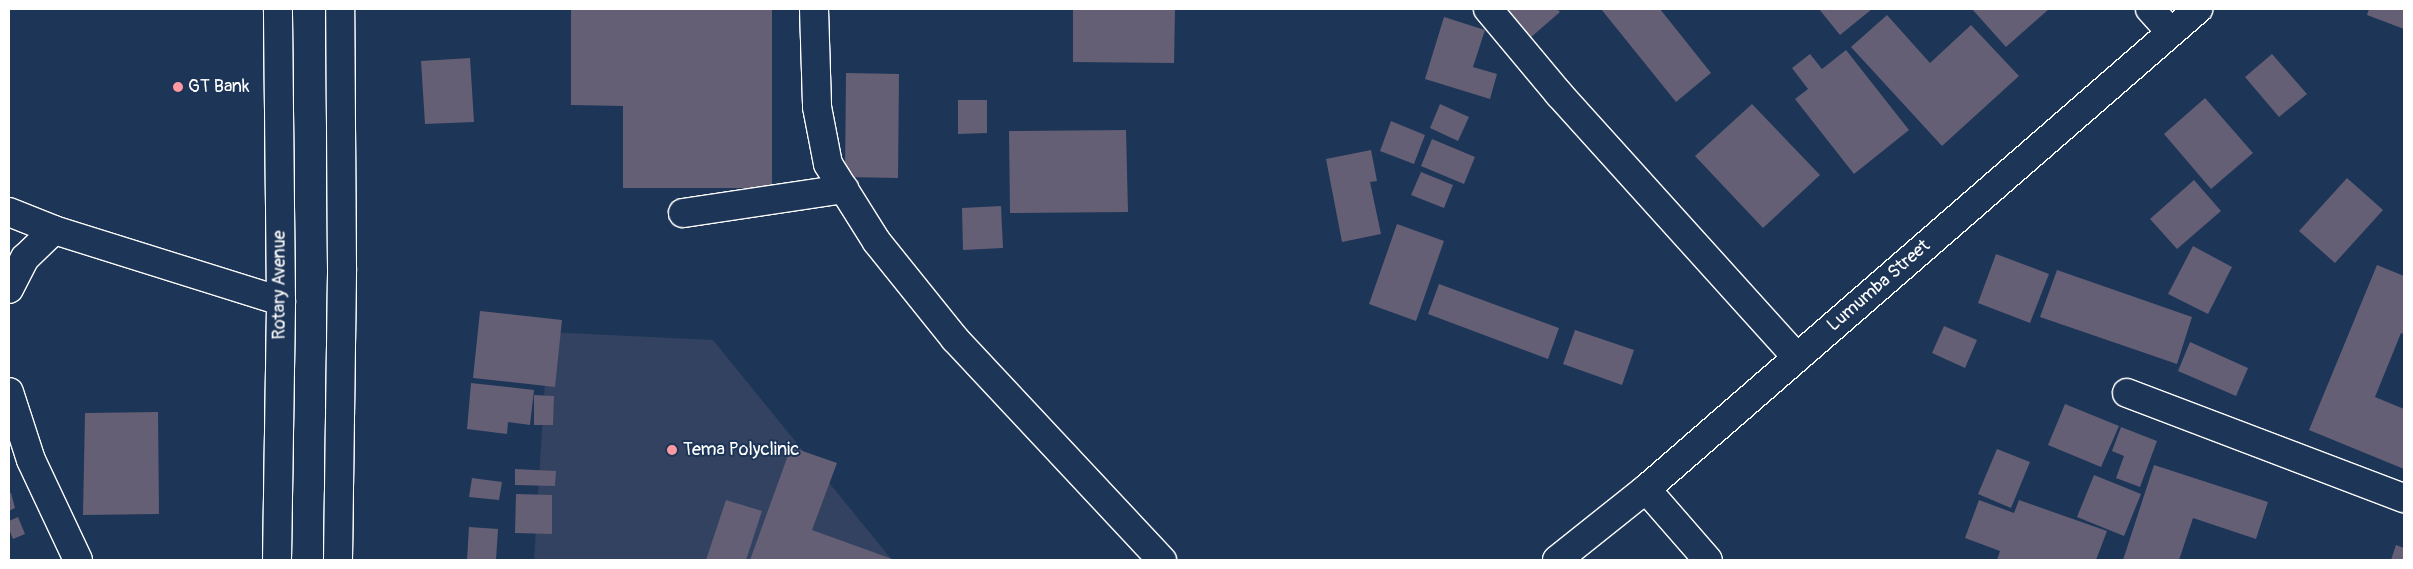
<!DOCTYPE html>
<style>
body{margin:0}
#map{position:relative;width:2413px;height:569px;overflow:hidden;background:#1d3557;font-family:Pangolin,sans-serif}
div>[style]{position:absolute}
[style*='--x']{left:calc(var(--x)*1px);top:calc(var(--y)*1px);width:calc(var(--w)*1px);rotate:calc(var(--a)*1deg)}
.built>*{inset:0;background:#324260}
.building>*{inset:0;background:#645f74}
.roads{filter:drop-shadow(1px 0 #fff) drop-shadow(-1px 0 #fff) drop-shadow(0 1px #fff) drop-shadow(0 -1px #fff)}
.street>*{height:28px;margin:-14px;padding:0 14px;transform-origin:14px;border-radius:14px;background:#1d3557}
.secondary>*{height:28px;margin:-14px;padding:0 14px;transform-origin:14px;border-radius:14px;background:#1d3557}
.dots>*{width:14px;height:14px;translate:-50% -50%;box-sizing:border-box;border:2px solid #1d3557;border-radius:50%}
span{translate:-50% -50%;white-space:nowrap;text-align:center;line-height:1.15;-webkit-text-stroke:4px #1d3557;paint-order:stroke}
.poi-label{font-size:18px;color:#fff}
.left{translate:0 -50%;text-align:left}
.street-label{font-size:18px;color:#fff}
.frame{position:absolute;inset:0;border:10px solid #fff;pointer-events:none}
</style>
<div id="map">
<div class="built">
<div style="clip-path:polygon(548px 332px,713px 340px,892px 560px,534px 560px)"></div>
</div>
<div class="building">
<div style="clip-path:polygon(571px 9px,772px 9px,772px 188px,623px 188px,623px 106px,571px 105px)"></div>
<div style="clip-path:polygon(1073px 9px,1175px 9px,1174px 63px,1073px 62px)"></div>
<div style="clip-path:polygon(1505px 9px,1557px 9px,1560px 12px,1530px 38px)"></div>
<div style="clip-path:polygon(1601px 9px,1660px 9px,1711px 73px,1676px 102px)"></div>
<div style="clip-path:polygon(1819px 9px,1872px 9px,1840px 35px)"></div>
<div style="clip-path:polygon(1972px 9px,2049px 9px,2006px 47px)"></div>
<div style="clip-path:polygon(2369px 9px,2404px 9px,2404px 29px,2367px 15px)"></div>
<div style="clip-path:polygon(1887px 15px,1930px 63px,1971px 25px,2019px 76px,1942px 146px,1851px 47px)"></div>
<div style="clip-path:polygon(1444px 17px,1485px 30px,1473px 67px,1497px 74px,1490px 99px,1425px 79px)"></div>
<div style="clip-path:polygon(1846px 50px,1909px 130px,1854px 174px,1795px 99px,1808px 89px,1792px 68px,1810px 54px,1822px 69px)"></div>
<div style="clip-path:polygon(2272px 54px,2307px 94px,2279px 117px,2245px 77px)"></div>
<div style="clip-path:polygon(470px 58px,474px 122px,425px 124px,421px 61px)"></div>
<div style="clip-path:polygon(846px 73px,899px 74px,898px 178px,845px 177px)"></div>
<div style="clip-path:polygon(2205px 98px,2253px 153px,2211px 189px,2164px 134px)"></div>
<div style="clip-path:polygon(958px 100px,987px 100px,987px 133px,958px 134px)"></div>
<div style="clip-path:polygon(1440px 104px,1469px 117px,1458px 141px,1430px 128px)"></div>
<div style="clip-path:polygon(1752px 104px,1820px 175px,1763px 228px,1695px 156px)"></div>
<div style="clip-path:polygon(1391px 121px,1425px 135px,1414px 164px,1380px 151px)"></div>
<div style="clip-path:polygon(1126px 130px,1128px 212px,1010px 213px,1009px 131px)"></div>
<div style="clip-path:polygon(1432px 139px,1475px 157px,1464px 184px,1421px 166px)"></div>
<div style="clip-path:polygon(1371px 150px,1377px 181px,1370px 182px,1381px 234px,1342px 242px,1326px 159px)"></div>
<div style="clip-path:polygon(1421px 172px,1453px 185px,1444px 208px,1411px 195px)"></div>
<div style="clip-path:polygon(2347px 178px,2383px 210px,2335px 263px,2299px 231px)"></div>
<div style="clip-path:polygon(2194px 180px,2221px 211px,2177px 249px,2150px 219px)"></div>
<div style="clip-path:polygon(1001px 206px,1003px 248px,963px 250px,962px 208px)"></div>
<div style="clip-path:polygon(1397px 224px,1444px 241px,1416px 321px,1369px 304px)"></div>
<div style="clip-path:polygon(2193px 246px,2232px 267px,2208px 314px,2168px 294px)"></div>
<div style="clip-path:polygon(1996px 254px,2049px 274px,2030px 323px,1978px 303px)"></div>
<div style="clip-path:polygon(2377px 265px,2404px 276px,2404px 334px,2401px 333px,2375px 397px,2404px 409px,2404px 469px,2309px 430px)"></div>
<div style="clip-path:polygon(2057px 270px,2192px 317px,2177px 364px,2040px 317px)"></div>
<div style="clip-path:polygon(1439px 284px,1559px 328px,1548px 359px,1428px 314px)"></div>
<div style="clip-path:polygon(480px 311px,562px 320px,555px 387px,473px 378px)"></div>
<div style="clip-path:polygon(1944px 326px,1977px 340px,1965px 368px,1932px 353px)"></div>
<div style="clip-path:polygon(1575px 330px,1634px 350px,1622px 385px,1563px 364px)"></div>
<div style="clip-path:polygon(2190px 342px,2248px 368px,2236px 396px,2178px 371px)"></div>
<div style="clip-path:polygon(471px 383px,534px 390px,530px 425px,508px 422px,507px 434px,467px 429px)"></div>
<div style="clip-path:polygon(534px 395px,554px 396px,553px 425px,534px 425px)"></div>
<div style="clip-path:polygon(2065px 404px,2119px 426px,2101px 467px,2048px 445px)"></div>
<div style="clip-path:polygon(158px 412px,159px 514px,83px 515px,85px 413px)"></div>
<div style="clip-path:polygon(2121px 427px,2157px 441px,2140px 487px,2116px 478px,2124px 456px,2112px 451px)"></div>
<div style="clip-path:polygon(791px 447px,837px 463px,812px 530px,895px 560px,750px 560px)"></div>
<div style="clip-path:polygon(1997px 449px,2030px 462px,2011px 508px,1978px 494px)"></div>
<div style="clip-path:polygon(2154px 465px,2268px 502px,2256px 539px,2193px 518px,2179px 560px,2123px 560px)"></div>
<div style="clip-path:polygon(515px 469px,556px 471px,555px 486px,515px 485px)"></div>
<div style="clip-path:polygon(2094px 475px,2141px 494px,2124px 536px,2077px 517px)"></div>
<div style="clip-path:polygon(472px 478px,502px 482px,499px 500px,469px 497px)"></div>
<div style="clip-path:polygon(9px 493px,11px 493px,15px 508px,9px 511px)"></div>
<div style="clip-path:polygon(516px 494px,552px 495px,552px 534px,515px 533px)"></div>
<div style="clip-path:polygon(726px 500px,762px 511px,746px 560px,706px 560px)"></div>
<div style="clip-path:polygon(1979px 500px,2014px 513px,2019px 500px,2107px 531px,2096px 560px,1997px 560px,2000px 551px,1965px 538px)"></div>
<div style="clip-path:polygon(18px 517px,25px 534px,13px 539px,9px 529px,9px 521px)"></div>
<div style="clip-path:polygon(469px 527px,498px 529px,496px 560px,467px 560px)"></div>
<div style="clip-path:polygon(2396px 545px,2404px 548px,2404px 560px,2391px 560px)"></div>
</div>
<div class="roads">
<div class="street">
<div style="--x:814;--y:9;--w:98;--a:88.2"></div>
<div style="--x:817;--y:107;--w:58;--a:79.1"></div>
<div style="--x:828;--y:164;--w:92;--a:57.9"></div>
<div style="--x:877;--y:242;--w:124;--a:51.2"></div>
<div style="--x:955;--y:339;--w:303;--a:46.9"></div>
<div style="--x:1488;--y:9;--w:111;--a:50.1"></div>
<div style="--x:1559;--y:94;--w:355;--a:47.9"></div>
<div style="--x:2150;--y:9;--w:31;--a:48"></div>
<div style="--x:9;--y:212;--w:48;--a:21.8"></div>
<div style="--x:683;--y:213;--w:163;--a:-8.5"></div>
<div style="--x:9;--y:289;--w:35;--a:-63"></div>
<div style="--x:25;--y:258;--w:40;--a:-44"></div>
<div style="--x:54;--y:230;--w:238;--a:17.4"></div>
<div style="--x:9;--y:392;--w:71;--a:72.1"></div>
<div style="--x:31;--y:460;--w:110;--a:64.8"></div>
<div style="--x:2127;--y:393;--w:296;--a:20.8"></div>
<div style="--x:1646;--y:489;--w:94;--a:48.9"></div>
</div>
<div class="secondary">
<div style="--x:277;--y:560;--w:259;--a:-89.1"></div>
<div style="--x:281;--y:301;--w:292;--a:-90.6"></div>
<div style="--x:338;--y:560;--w:292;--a:-89.2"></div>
<div style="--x:342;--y:268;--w:259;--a:-90.4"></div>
<div style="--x:1557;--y:560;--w:114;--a:-38.6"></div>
<div style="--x:1646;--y:489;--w:732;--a:-41.01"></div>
</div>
</div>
<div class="dots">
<div style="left:178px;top:87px;background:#ff9aa2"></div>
<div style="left:672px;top:450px;background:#ff9aa2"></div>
</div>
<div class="poi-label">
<span class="left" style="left:188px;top:87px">GT Bank</span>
<span class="left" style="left:683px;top:450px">Tema Polyclinic</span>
</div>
<div class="street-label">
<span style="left:280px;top:285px;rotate:-90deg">Rotary Avenue</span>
<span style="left:1879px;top:286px;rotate:-41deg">Lumumba Street</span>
</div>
<div class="frame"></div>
</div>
